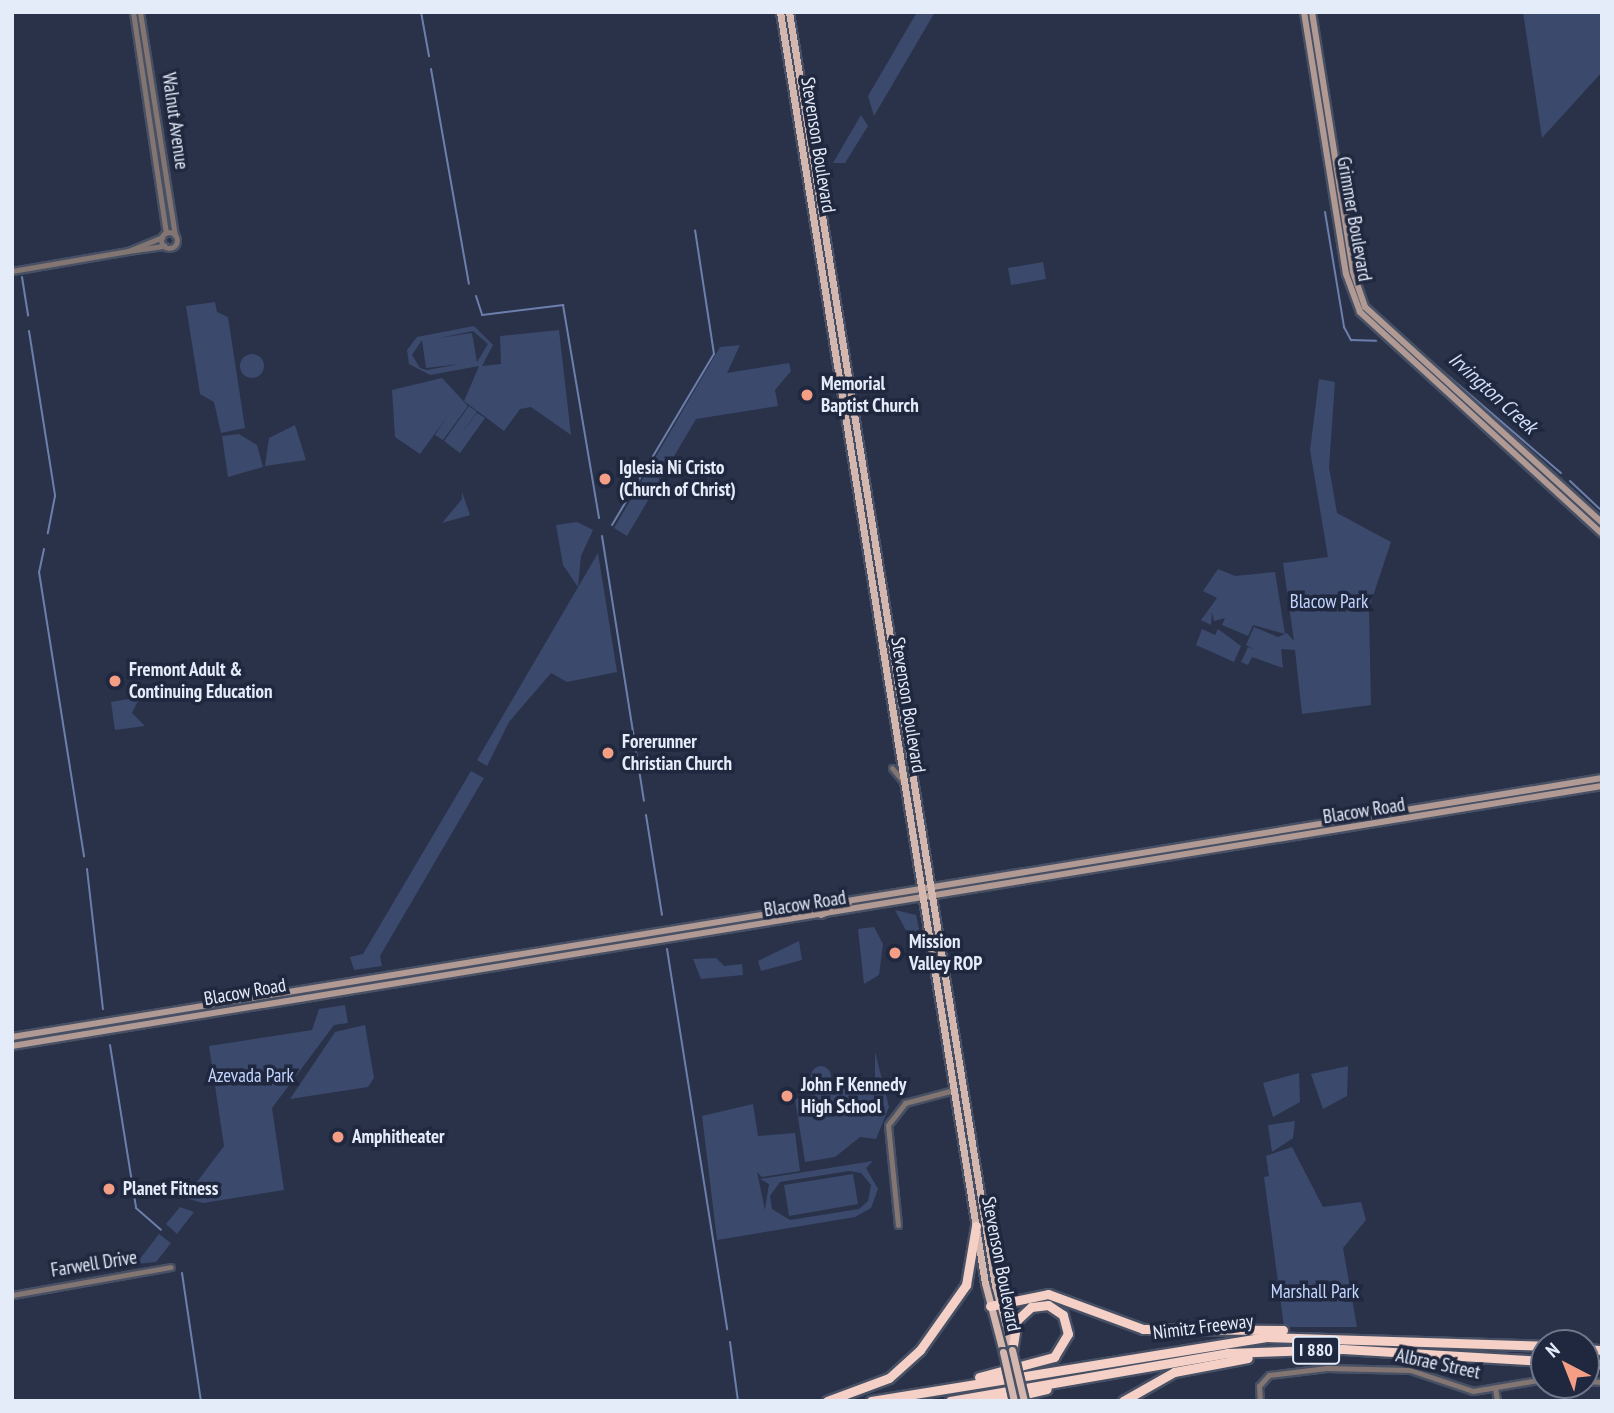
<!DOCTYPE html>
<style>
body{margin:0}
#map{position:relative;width:1614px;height:1413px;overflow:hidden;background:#293248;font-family:"PT Sans Narrow",sans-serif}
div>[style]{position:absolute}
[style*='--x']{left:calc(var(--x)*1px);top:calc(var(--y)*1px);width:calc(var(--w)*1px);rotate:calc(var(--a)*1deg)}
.green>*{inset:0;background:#3b496d}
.round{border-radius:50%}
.stream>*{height:2px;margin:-1px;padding:0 1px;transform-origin:1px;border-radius:1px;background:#6c7fac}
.roads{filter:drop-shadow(2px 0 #475064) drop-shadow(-2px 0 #475064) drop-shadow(0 2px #475064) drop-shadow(0 -2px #475064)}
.tertiary>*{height:5px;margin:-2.5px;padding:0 2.5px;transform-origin:2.5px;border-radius:2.5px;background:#837571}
.tertiary>.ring{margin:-2.5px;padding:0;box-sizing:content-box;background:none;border:5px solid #837571;border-radius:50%}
.secondary>*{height:6px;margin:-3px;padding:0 3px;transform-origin:3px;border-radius:3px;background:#b19a94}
.primary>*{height:7px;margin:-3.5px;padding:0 3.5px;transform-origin:3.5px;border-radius:3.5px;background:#d4b7ae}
.motorway>*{height:9px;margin:-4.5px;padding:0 4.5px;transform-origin:4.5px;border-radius:4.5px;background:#f4d0c6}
.bridges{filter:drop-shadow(2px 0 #475064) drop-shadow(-2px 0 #475064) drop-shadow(0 2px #475064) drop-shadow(0 -2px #475064)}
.primary-bridge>*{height:7px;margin:-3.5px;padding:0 3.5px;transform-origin:3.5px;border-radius:3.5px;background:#d4b7ae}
.dots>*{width:19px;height:19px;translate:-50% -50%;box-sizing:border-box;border:4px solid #1f283e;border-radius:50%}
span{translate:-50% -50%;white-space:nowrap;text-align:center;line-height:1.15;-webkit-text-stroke:7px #1f283e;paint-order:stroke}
.shield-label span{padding:2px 5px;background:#1f283e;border:2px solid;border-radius:5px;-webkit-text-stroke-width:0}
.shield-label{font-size:18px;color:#e4ebf9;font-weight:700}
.street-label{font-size:19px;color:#e4ebf9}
.poi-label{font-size:19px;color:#e4ebf9;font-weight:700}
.left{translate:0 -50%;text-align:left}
.park-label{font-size:19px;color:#c3d5ff}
.water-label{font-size:21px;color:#d0dcf8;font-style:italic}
.frame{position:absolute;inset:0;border:14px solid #e4ebf9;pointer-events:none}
.north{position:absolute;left:1530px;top:1329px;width:70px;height:70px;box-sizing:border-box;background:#1f283e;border:2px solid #6e7689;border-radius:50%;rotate:318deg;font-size:19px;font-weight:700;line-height:28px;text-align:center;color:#e4ebf9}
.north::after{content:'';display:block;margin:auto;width:24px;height:32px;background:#f49e86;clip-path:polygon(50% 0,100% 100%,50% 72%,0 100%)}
</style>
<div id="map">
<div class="green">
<div style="clip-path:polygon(917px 12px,935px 12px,874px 116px,868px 96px)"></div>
<div style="clip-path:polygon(1523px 12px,1602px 12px,1602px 72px,1542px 138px)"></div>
<div style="clip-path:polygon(861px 115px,868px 126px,845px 163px,833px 163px)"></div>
<div style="clip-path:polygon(1043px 262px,1046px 279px,1011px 285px,1008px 268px)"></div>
<div style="clip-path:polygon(215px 302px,217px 312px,228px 317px,245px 428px,221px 433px,214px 402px,200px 394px,186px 306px)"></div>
<div style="clip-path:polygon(evenodd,474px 326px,493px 345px,482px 366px,501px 364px,500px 336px,559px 330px,571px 435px,531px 407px,520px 409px,504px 431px,464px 401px,479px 366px,430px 375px,409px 364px,407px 350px,417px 337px,474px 326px,473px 331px,488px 344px,477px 362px,472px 333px,439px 338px,473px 331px,474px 326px,422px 340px,426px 368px,460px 364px,427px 370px,420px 368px,412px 355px,422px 340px)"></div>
<div style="clip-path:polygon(740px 345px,727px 373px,789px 363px,791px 371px,775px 390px,778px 406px,696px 419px,627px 536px,614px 528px,720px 347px)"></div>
<div class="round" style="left:240px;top:354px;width:24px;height:24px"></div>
<div style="clip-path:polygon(442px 378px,468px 406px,443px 440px,435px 435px,447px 417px,420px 454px,395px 437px,392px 390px)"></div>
<div style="clip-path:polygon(1319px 379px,1335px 382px,1329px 467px,1337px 513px,1391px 542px,1369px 608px,1371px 705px,1302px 714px,1295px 650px,1281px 649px,1283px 668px,1252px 657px,1248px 665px,1241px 662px,1248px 647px,1256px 650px,1246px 645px,1254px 627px,1278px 637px,1287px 633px,1294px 641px,1283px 563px,1328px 557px,1310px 450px)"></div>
<div style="clip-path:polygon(469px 406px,477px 412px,459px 437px,477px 413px,485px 418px,460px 453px,444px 441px)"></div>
<div style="clip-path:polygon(295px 425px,306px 460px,265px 466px,269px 438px)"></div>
<div style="clip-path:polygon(239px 434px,257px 445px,263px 467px,228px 477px,222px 436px)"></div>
<div style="clip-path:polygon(462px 492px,470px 515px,442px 523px,462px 499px)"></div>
<div style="clip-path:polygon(577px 522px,593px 530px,581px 556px,578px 587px,563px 565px,556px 525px)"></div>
<div style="clip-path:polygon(598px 553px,617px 672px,567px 682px,551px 673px,509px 722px,487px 766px,477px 760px)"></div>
<div style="clip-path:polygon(1218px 569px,1235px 576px,1275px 572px,1285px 634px,1253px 625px,1248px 636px,1222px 625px,1225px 618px,1214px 621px,1212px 612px,1211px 625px,1201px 620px,1217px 598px,1203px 591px)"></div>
<div style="clip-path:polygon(1202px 629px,1215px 635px,1218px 629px,1241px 646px,1234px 662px,1196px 645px)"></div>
<div style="clip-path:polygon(140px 697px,132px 713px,145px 726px,115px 730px,111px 702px)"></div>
<div style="clip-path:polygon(471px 771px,484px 778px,380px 956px,382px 966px,354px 970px,350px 957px,363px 954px)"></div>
<div style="clip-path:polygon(895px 910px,916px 915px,923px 948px,915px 947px)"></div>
<div style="clip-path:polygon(874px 927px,883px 944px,879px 975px,864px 984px,858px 929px)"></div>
<div style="clip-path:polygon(799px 941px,802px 960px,761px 971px,758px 961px)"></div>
<div style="clip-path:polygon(716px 958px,724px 966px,742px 964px,743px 975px,701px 979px,693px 959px)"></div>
<div style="clip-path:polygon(345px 1005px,348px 1023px,334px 1025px,272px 1108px,284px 1190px,203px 1203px,185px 1198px,224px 1146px,209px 1046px,312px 1030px,319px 1009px)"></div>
<div style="clip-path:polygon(365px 1025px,374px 1078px,368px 1087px,290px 1099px,335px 1032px)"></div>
<div style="clip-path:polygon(875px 1052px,889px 1107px,876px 1139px,860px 1137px,835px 1157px,805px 1162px,795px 1099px,861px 1083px,863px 1088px,875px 1080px)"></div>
<div class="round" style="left:811px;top:1066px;width:20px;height:20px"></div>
<div style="clip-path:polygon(1348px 1066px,1347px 1096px,1323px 1109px,1311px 1074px)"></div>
<div style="clip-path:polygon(1299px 1073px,1300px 1102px,1273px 1117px,1263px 1083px)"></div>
<div style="clip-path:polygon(evenodd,753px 1104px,758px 1136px,795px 1133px,800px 1171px,762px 1177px,757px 1172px,765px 1210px,769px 1184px,760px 1179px,873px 1161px,866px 1168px,878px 1189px,871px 1208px,855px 1217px,717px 1240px,702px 1116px,753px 1104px,849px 1171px,861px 1173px,871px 1185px,868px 1201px,859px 1209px,790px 1220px,772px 1209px,770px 1196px,780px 1182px,849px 1171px)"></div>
<div style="clip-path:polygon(1295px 1121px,1293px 1138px,1272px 1152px,1268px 1125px)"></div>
<div style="clip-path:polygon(1292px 1147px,1323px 1207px,1361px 1202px,1366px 1220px,1343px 1248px,1357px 1327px,1284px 1327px,1264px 1177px,1269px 1176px,1266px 1156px)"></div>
<div style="clip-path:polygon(853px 1174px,858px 1204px,789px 1216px,784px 1185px)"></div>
<div style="clip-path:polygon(180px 1207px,194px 1212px,177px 1234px,166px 1224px)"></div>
<div style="clip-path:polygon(159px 1234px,171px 1243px,156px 1262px,136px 1264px)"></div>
</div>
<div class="stream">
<div style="--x:421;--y:12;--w:45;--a:79.7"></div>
<div style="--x:431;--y:69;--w:218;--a:80"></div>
<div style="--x:1325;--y:212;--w:117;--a:80.6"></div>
<div style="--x:1344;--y:327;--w:15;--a:62"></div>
<div style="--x:1351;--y:340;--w:25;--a:2"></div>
<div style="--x:22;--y:277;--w:39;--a:81"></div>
<div style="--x:476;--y:296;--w:20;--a:72"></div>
<div style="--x:482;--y:315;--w:82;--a:-7"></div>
<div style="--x:563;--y:305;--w:216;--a:80.4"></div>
<div style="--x:29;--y:331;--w:167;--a:81"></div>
<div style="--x:55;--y:496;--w:38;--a:101"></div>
<div style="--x:1404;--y:338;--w:207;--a:40.7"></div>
<div style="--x:1570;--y:481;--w:44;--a:43.2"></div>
<div style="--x:612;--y:525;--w:199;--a:-59.2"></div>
<div style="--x:714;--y:354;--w:125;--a:-98.7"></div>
<div style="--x:602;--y:536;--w:268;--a:81"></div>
<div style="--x:44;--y:549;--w:24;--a:102"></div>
<div style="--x:39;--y:572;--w:288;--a:81"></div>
<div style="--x:646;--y:815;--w:101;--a:80.9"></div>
<div style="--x:87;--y:869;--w:141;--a:83.5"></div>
<div style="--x:667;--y:949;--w:385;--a:81"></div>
<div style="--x:110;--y:1045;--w:165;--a:80.9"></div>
<div style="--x:136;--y:1208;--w:33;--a:41"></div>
<div style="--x:182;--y:1273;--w:129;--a:81.6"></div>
<div style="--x:730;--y:1342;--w:60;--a:82.3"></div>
</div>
<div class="roads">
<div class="tertiary">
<div style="--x:133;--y:12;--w:223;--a:81.5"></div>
<div style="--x:140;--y:12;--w:226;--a:81.1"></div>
<div class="ring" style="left:161px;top:232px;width:11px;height:11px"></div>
<div style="--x:128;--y:251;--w:37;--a:-8"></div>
<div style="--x:12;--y:271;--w:118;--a:-9.8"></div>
<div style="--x:128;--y:251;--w:37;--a:-22"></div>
<div style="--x:892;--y:768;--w:17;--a:50"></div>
<div style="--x:898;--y:1225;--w:100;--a:-95.7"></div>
<div style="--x:888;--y:1125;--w:28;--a:-52"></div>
<div style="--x:905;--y:1103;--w:51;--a:-14.9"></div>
<div style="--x:12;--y:1295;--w:161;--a:-10"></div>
<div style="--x:1586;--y:1381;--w:16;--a:4"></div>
<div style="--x:1495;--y:1388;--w:13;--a:81"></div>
<div style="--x:1260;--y:1401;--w:15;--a:-94"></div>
<div style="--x:1259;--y:1386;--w:15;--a:-48"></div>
<div style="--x:1269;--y:1375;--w:58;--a:-6.9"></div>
<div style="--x:1327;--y:1368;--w:83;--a:1.4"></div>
<div style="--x:1410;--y:1370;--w:66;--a:18.4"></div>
<div style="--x:1473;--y:1391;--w:72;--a:-9.6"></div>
</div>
<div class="secondary">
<div style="--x:1304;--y:12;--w:265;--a:80.9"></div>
<div style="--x:1346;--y:274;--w:40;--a:69.8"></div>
<div style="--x:1360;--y:312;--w:328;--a:42.5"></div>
<div style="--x:1312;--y:12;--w:263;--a:81"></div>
<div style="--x:1353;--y:272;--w:37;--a:71"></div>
<div style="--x:1365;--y:307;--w:321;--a:42.3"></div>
<div style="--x:821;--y:915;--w:30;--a:-23"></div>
<div style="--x:12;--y:1037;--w:1611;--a:-9.25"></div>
<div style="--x:12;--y:1046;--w:1611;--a:-9.29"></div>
</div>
<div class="primary">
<div style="--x:780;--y:12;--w:1287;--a:80.84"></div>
<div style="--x:985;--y:1283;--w:71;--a:75.4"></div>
<div style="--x:789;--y:12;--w:1290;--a:80.81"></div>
<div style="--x:995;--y:1285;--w:66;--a:75.1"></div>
</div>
<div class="motorway">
<div style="--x:990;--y:1306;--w:59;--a:-11.7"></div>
<div style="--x:1048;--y:1294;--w:101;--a:20.2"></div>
<div style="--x:1143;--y:1329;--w:140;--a:0.4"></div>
<div style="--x:1586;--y:1349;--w:16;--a:4"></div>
<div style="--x:1586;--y:1363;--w:16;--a:4"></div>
<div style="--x:979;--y:1377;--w:78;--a:-14.9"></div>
<div style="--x:1054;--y:1357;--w:27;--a:-59"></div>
<div style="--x:1068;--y:1334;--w:20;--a:-105"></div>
<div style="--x:1063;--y:1315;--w:18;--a:-146"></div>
<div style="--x:1048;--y:1305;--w:17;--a:173"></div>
<div style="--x:1031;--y:1307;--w:19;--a:137"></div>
<div style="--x:1017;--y:1320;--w:30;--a:99"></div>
<div style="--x:827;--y:1401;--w:66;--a:-20.4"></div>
<div style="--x:889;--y:1378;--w:42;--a:-42.1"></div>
<div style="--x:920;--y:1350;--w:80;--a:-54.7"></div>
<div style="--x:966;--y:1285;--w:60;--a:-80.4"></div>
<div style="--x:871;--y:1401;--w:399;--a:-9.2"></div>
<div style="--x:1265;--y:1337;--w:279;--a:1.8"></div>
<div style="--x:950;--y:1401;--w:281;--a:-9.8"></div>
<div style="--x:1227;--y:1353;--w:116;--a:-2"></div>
<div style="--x:1343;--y:1349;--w:201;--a:3.4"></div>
<div style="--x:995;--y:1401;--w:53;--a:-13"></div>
<div style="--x:1123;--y:1401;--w:59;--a:-29.6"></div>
<div style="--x:1174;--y:1372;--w:75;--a:-10.7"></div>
</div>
</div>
<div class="bridges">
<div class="primary-bridge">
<div style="--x:1012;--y:1350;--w:52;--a:76.8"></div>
<div style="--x:1003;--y:1352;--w:50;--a:77.3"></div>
</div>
</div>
<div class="dots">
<div style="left:807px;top:395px;background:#f49e86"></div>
<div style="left:605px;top:479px;background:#f49e86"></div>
<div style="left:115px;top:681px;background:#f49e86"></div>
<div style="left:608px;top:753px;background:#f49e86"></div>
<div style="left:895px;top:953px;background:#f49e86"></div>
<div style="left:787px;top:1096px;background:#f49e86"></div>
<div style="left:338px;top:1137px;background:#f49e86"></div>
<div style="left:109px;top:1189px;background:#f49e86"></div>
</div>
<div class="shield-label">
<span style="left:1316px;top:1350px">I 880</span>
</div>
<div class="street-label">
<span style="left:175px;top:121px;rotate:82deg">Walnut Avenue</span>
<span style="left:818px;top:145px;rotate:81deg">Stevenson Boulevard</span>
<span style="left:1354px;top:219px;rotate:80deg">Grimmer Boulevard</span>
<span style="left:908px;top:705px;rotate:81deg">Stevenson Boulevard</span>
<span style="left:1364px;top:811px;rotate:-9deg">Blacow Road</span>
<span style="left:805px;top:904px;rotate:-9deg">Blacow Road</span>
<span style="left:245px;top:992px;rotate:-10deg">Blacow Road</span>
<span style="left:94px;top:1264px;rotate:-9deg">Farwell Drive</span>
<span style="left:1001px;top:1264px;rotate:79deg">Stevenson Boulevard</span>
<span style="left:1203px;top:1327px;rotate:-7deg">Nimitz Freeway</span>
<span style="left:1438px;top:1364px;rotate:12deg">Albrae Street</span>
</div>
<div class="poi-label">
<span class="left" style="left:821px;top:395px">Memorial<br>Baptist Church</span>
<span class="left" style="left:619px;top:479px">Iglesia Ni Cristo<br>(Church of Christ)</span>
<span class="left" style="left:129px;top:681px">Fremont Adult &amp;<br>Continuing Education</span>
<span class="left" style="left:622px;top:753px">Forerunner<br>Christian Church</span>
<span class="left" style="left:909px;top:953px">Mission<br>Valley ROP</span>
<span class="left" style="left:801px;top:1096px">John F Kennedy<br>High School</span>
<span class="left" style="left:352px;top:1137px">Amphitheater</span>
<span class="left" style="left:123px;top:1189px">Planet Fitness</span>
</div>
<div class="park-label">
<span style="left:1329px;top:602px">Blacow Park</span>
<span style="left:251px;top:1076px">Azevada Park</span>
<span style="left:1315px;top:1292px">Marshall Park</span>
</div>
<div class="water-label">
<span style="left:1493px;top:393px;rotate:42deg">Irvington Creek</span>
</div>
<div class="frame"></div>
<div class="north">N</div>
</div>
